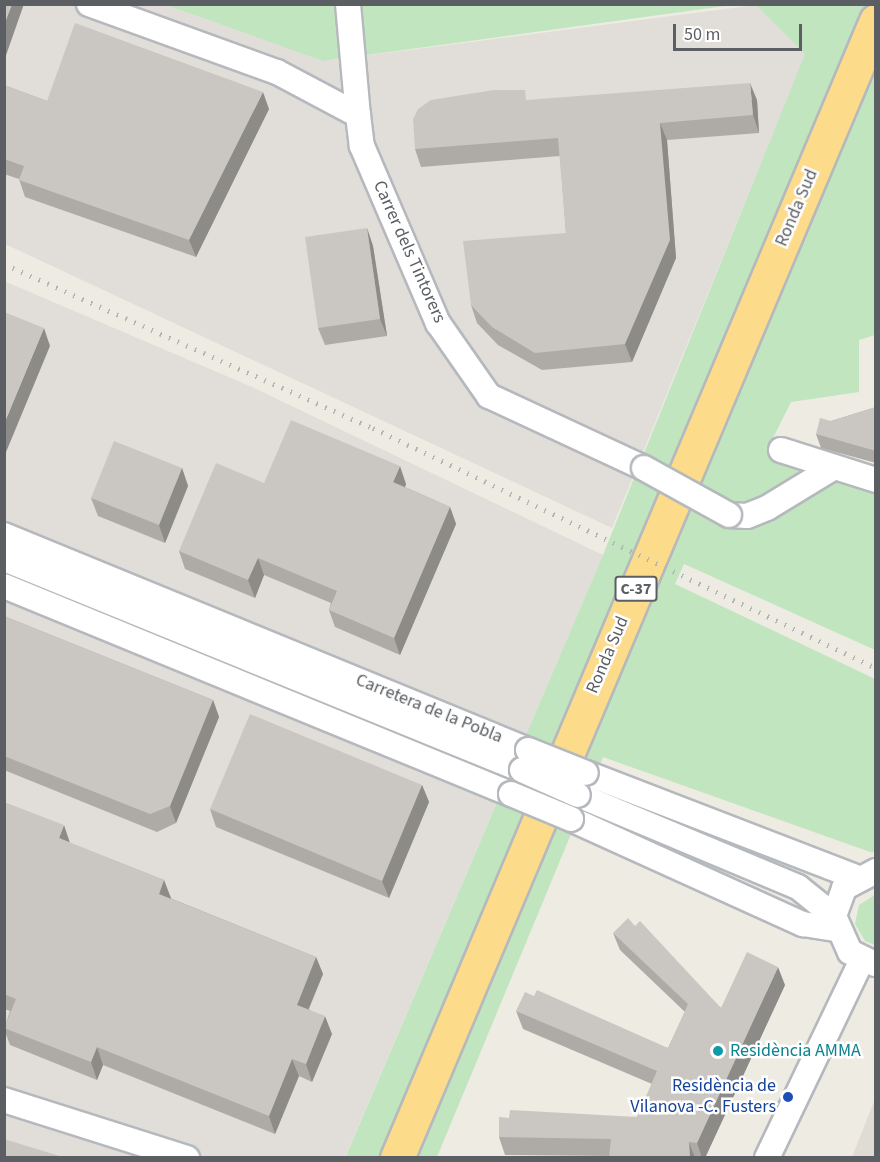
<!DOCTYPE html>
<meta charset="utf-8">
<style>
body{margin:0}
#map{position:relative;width:880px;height:1162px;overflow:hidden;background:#eeebe2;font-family:"Source Sans 3",sans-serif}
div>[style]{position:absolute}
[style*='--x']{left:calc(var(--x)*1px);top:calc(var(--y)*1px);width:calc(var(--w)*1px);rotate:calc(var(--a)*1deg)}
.industrial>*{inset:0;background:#e1deda}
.education>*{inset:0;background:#e0dcd3}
.green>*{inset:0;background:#c0e5bf}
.roads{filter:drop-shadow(2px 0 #b5b9bd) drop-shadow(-2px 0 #b5b9bd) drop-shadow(0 2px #b5b9bd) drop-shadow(0 -2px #b5b9bd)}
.minor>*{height:24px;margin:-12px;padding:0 12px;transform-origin:12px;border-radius:12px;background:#fff}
.highway>*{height:33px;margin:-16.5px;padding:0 16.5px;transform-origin:16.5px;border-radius:16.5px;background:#fcdb8b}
.rail>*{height:4.5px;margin-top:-2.25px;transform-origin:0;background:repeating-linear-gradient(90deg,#b3b4b4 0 1.5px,transparent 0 9.5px)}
.bridges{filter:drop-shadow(2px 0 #b5b9bd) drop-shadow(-2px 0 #b5b9bd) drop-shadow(0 2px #b5b9bd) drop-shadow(0 -2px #b5b9bd)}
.minor-bridge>*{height:24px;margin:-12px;padding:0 12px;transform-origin:12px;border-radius:12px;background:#fff}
.wall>*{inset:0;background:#aeaba7}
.shaded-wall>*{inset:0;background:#8d8b88}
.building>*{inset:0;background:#cac7c2}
.dots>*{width:16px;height:16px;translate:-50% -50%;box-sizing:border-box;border:3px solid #fff;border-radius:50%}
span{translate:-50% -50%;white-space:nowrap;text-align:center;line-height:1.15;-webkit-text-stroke:5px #fff;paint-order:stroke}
.shield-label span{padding:2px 4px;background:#fff;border:2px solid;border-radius:4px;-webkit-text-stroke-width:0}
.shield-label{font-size:16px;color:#5b5f63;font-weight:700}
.street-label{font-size:18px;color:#5b5f63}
.culture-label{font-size:18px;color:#0d838f}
.left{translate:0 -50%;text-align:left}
.transit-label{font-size:18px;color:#164399}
.right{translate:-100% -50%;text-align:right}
.frame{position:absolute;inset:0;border:6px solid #5b5f63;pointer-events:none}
.scale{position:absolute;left:673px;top:24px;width:129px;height:27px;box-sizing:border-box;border:3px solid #5b5f63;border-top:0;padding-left:8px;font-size:18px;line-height:21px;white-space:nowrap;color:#5b5f63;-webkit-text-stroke:4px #fff;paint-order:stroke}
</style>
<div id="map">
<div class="industrial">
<div style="clip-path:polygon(5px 5px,166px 5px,324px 61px,756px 5px,806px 53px,612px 528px,5px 244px)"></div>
<div style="clip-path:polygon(4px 281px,252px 387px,603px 555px,345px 1157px,5px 1157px)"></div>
</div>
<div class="education">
<div style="clip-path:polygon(875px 1099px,875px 1157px,852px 1157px)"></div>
</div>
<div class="green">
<div style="clip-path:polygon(166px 5px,732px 5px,323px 61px)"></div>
<div style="clip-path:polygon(756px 5px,875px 5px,875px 335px,859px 340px,859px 392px,791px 402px,773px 438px,875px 468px,875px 650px,684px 564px,675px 584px,875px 679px,875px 847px,873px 853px,603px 757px,437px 1157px,345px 1158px,603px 555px,805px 54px)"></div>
<div style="clip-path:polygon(875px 895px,875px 945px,865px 941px,855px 924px,859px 905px)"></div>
</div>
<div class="roads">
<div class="minor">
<div style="--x:89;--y:4;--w:200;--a:19.9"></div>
<div style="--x:277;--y:72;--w:92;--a:28"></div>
<div style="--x:358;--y:115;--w:31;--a:83"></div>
<div style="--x:362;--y:146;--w:193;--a:66.8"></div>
<div style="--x:438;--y:323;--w:89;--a:55.1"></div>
<div style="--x:489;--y:396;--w:171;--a:24.9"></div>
<div style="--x:348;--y:4;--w:111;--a:84.9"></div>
<div style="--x:781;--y:450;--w:100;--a:17.5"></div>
<div style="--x:729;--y:515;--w:18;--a:3"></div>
<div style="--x:747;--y:516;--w:22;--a:-22"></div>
<div style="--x:767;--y:508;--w:75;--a:-31.4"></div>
<div style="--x:4;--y:535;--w:566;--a:22.31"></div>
<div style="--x:4;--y:559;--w:559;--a:22.16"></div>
<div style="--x:4;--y:586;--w:548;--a:22.31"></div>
<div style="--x:586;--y:773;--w:289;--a:21.1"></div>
<div style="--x:578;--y:795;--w:238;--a:22.7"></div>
<div style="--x:798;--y:887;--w:46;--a:38.9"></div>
<div style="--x:571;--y:819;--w:255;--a:24.4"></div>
<div style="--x:803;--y:924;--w:32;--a:9"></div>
<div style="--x:875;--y:964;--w:28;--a:-154"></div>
<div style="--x:850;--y:952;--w:39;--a:-114"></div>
<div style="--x:834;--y:916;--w:30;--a:-70"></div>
<div style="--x:844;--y:888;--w:36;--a:-28"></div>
<div style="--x:4;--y:1100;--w:192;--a:17.6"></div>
<div style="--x:767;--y:1158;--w:220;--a:-64.4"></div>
</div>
<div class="highway">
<div style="--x:397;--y:1158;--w:1234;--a:-67.16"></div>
</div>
</div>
<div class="rail">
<div style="--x:4;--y:264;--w:404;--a:24"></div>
<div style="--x:373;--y:428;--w:557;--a:25.51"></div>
</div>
<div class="bridges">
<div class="minor-bridge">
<div style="--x:644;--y:468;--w:97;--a:28.9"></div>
<div style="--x:528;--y:750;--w:62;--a:21.6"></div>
<div style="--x:522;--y:770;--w:61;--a:24.1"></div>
<div style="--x:511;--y:794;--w:65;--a:22.6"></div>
</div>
</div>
<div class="wall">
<div style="clip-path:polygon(4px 85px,47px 101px,269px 109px,196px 257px,25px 197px,19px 179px,4px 174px)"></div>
<div style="clip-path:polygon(529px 100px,757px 100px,759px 133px,667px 140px,676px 258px,632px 362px,542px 370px,498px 345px,477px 323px,471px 305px,566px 233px,560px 156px,421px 167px,415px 149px)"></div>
<div style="clip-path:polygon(367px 228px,373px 246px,387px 336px,325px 345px,318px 328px)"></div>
<div style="clip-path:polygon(876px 407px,876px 463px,821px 448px,816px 434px,831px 421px)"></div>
<div style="clip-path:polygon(182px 468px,188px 486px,165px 543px,98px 516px,91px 498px)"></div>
<div style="clip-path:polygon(264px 483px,406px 484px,405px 487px,450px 507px,456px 524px,400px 655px,335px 627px,329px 610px,331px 603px,264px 575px,255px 598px,185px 569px,179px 551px)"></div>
<div style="clip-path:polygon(4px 616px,213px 700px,219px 717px,176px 823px,157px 832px,4px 770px)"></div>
<div style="clip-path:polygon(422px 785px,429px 802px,389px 898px,216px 827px,210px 809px)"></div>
<div style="clip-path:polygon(4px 802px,70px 843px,164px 880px,170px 898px,316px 957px,323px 974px,309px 1009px,332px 1034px,312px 1082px,299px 1076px,275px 1134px,103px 1065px,97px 1080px,10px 1045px,4px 1029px,10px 1011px,4px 1009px)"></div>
<div style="clip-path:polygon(613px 933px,721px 1008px,785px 985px,705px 1158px,609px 1158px,609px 1156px,505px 1155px,499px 1137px,637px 1117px,652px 1084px,523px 1029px,516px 1011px,668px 1048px,685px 1012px,620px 950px)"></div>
</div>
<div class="shaded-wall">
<div style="clip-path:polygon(12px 4px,24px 4px,4px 61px,4px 25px)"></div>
<div style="clip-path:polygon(750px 83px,757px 100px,759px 133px,753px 115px)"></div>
<div style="clip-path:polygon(263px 92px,269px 109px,196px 257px,189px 240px)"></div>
<div style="clip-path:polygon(660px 123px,667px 140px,676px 258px,632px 362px,625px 344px)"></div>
<div style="clip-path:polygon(367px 228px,373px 246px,387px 336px,380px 319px)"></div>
<div style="clip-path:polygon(44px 328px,50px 346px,4px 457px,4px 424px)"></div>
<div style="clip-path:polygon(400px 466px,406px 484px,400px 500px,393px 482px)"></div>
<div style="clip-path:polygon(182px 468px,188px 486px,165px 543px,159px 525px)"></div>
<div style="clip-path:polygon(450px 507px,456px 524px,400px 655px,394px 638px)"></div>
<div style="clip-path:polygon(258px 558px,264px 575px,255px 598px,248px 580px)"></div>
<div style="clip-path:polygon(213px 700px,219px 717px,176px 823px,170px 806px)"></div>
<div style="clip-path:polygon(422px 785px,429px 802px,389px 898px,382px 881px)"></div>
<div style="clip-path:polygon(64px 825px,70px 843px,59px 838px)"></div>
<div style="clip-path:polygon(164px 880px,171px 898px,165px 911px,159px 894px)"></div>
<div style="clip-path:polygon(316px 957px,323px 974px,303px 1022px,297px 1005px)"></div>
<div style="clip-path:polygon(778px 967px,785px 985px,705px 1158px,702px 1158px,697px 1143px)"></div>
<div style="clip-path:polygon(325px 1016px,332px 1034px,312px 1082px,306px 1064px)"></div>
<div style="clip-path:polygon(97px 1047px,103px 1065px,97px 1080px,91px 1062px)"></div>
<div style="clip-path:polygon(292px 1059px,299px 1076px,275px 1134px,269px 1116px)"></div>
<div style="clip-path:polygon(689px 1142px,695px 1158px,690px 1158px)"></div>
</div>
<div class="building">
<div style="clip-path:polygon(4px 4px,12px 4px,4px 25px)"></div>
<div style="clip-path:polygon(75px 23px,263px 92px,189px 240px,19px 180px,24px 166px,4px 159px,4px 85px,47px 101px)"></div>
<div style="clip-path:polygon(750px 83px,753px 115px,660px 123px,670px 240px,625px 344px,535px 353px,492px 327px,471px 305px,463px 241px,566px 233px,558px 138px,415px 149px,413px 119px,418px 109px,431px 100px,494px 90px,525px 90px,526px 100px)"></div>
<div style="clip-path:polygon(367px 228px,380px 319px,318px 328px,305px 237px)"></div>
<div style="clip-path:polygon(4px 312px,44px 328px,4px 424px)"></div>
<div style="clip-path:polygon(876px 407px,876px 451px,816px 434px,820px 418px,831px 421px)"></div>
<div style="clip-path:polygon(291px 420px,400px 466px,393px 482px,450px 507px,394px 638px,329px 610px,337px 591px,258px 558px,248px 580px,179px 551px,216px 463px,264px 483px)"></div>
<div style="clip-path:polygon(114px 441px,182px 468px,159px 525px,91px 498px)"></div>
<div style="clip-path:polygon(4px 616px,213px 700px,170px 806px,150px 814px,4px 756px)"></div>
<div style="clip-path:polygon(250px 714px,422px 785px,382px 881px,210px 809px)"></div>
<div style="clip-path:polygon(4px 802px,64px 825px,59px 838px,164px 880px,159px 894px,316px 957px,297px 1005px,325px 1016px,306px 1064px,292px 1059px,269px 1116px,97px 1047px,91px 1062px,4px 1028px,16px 999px,4px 994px)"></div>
<div style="clip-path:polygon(628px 918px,635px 926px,640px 921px,721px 1008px,747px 952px,778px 967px,697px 1143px,689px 1142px,690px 1158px,609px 1158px,611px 1139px,499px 1137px,499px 1117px,509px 1118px,510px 1110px,637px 1117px,657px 1071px,516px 1011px,525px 992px,534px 996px,537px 990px,668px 1048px,688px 1004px,613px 933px)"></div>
<div style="clip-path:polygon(4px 1139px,66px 1158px,4px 1158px)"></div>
</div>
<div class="dots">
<div style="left:718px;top:1051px;background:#0f9aa8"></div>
<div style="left:788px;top:1097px;background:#1a4fb4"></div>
</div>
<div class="shield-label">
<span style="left:636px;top:589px">C-37</span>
</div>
<div class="street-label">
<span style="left:797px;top:208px;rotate:-67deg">Ronda Sud</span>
<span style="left:409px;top:252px;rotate:66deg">Carrer dels Tintorers</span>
<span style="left:608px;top:655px;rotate:-67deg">Ronda Sud</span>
<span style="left:429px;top:709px;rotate:22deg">Carretera de la Pobla</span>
</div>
<div class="culture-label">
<span class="left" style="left:730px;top:1051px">Residència AMMA</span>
</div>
<div class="transit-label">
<span class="right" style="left:776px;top:1097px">Residència de<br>Vilanova -C. Fusters</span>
</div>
<div class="frame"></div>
<div class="scale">50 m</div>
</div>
